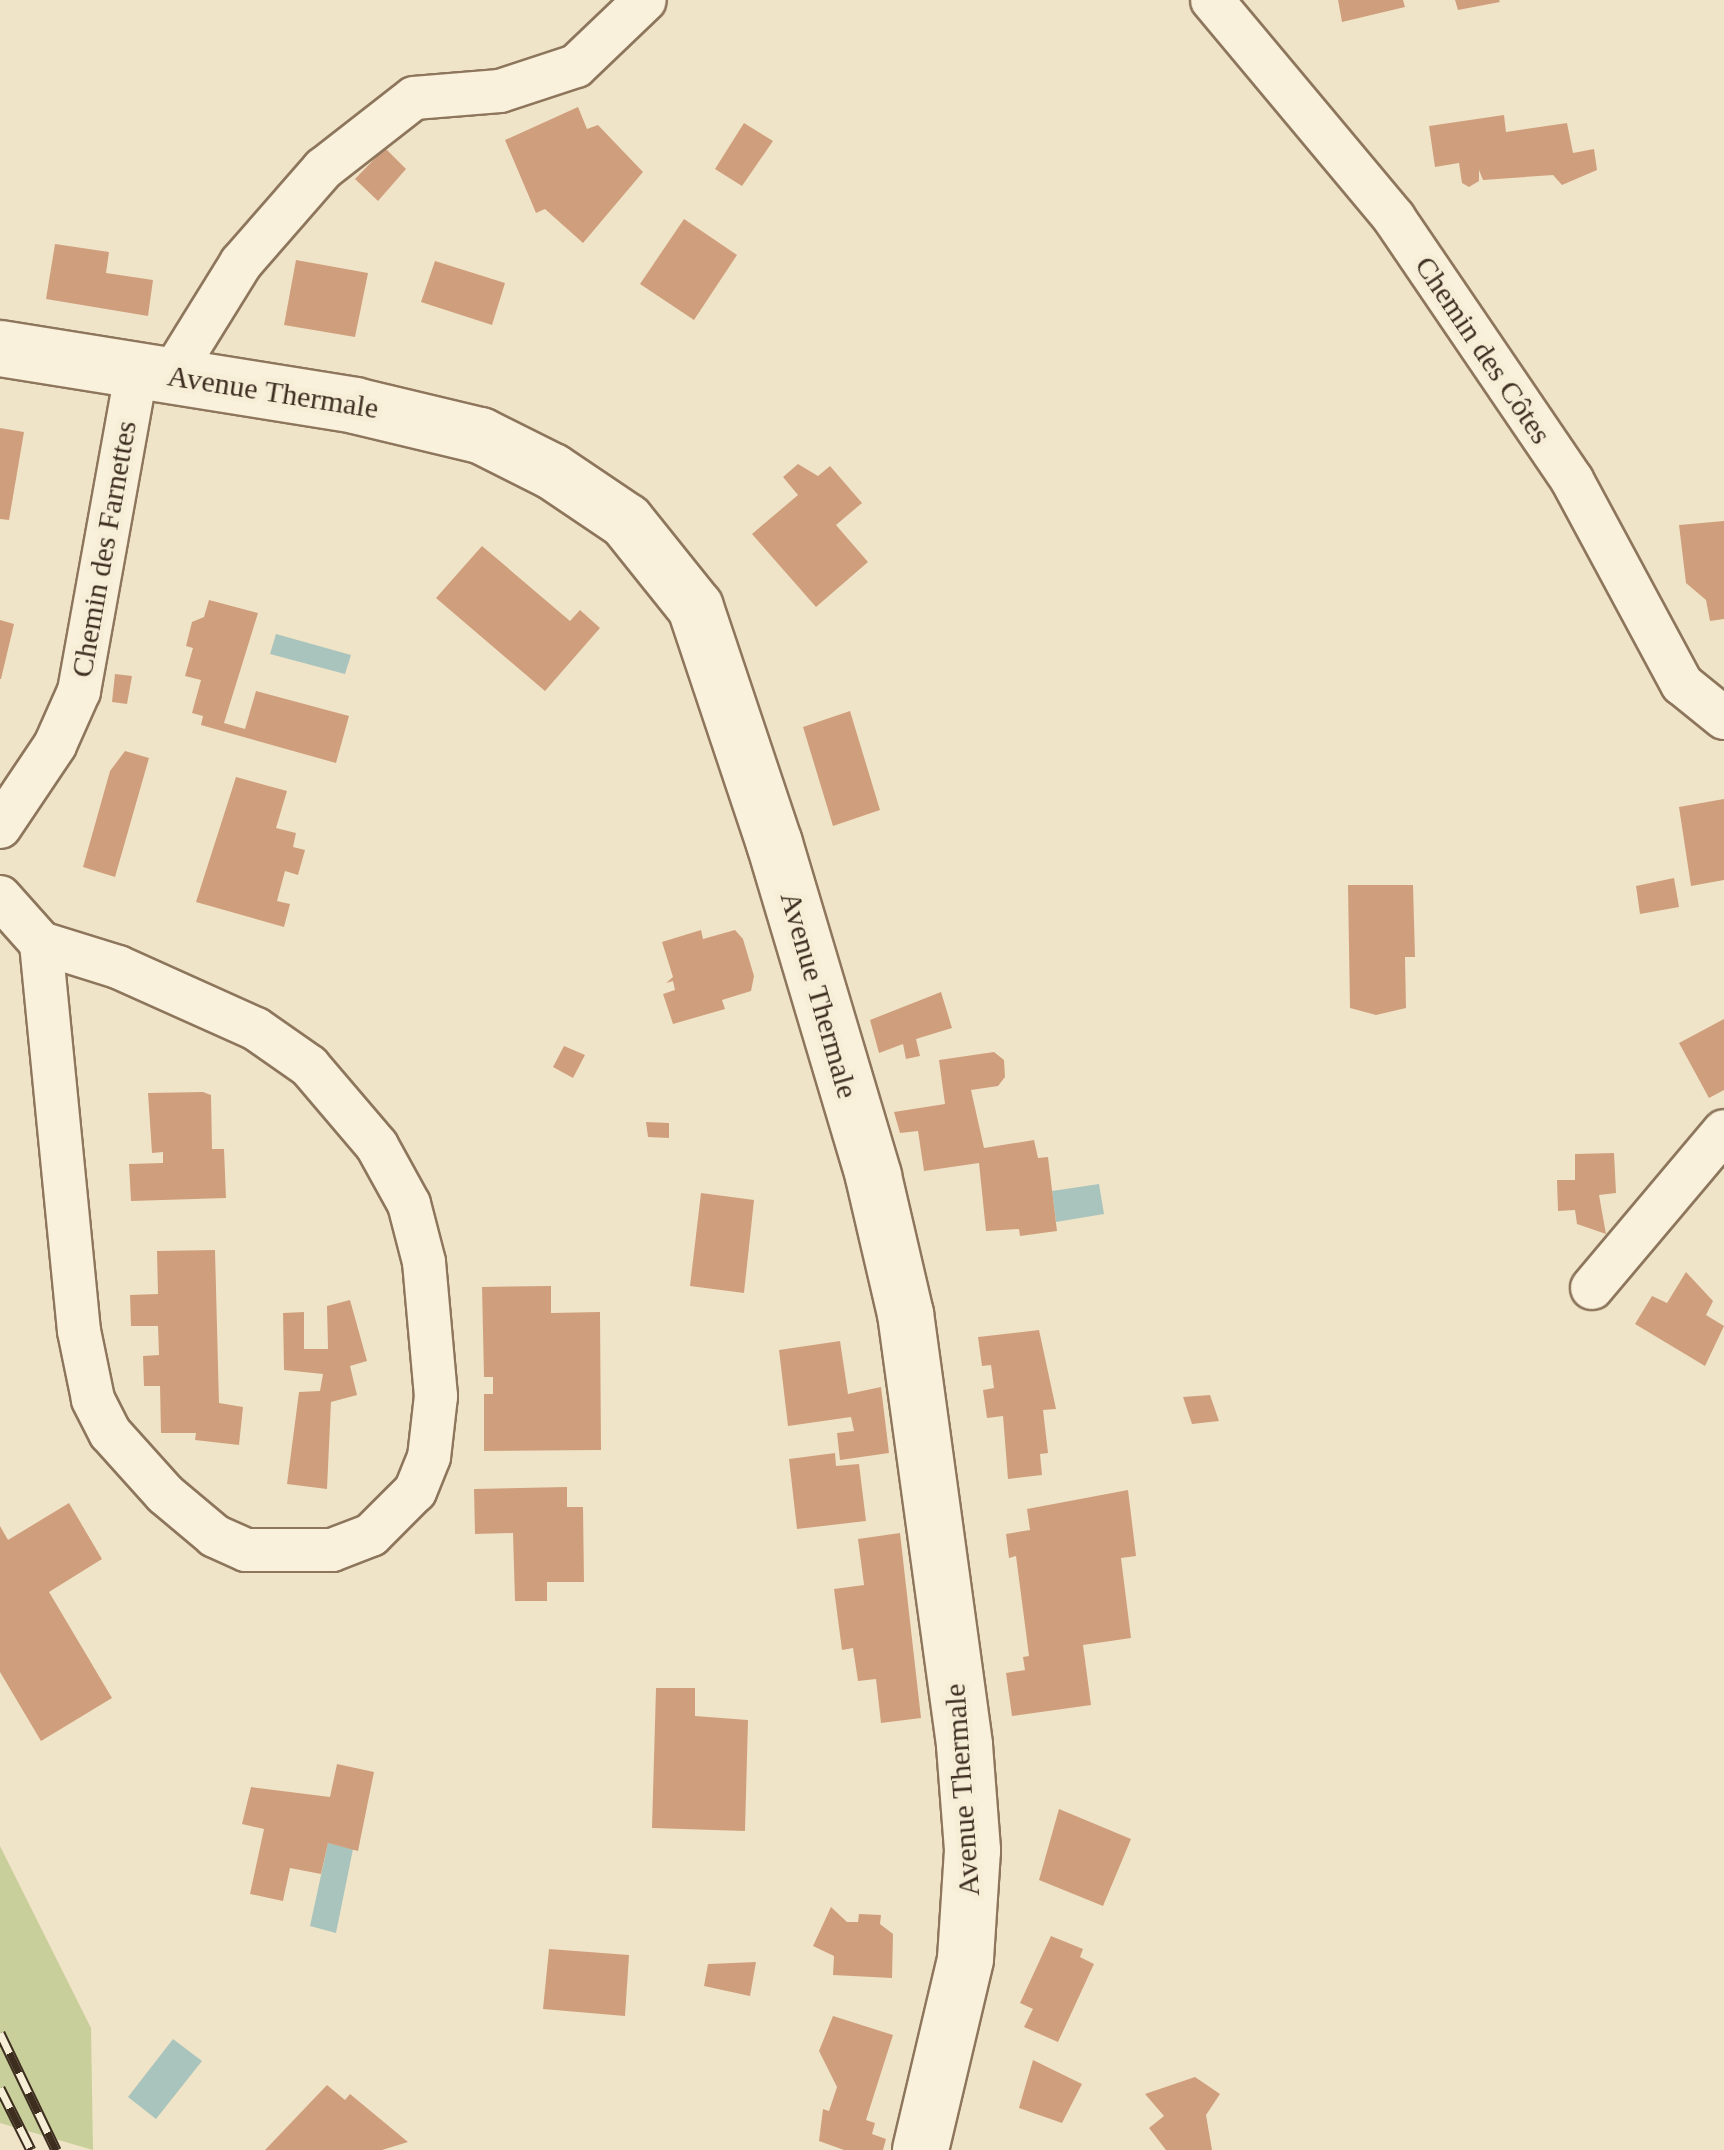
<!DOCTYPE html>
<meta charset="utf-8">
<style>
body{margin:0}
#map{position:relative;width:1724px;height:2150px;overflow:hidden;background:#f0e4c8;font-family:Georgia,serif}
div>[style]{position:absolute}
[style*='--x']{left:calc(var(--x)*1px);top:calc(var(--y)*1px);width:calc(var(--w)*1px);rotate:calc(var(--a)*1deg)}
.green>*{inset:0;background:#c9cf9b}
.water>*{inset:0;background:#a9c4bc}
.building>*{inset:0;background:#cf9f7d}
.roads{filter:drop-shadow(2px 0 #8d765c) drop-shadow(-2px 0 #8d765c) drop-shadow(0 2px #8d765c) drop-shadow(0 -2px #8d765c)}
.minor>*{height:42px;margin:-21px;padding:0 21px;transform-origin:21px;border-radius:21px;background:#faf1dc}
.secondary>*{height:55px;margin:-27.5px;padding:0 27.5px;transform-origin:27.5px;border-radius:27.5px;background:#faf1dc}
.rail>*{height:11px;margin-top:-5.5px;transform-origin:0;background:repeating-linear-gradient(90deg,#f7eed8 0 22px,#3d2e20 0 44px);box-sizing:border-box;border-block:2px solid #3d2e20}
span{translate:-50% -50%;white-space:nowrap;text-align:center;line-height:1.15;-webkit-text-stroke:10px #f7eed8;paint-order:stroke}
.street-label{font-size:30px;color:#3d2e20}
</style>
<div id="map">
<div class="green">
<div style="clip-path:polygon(0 1846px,91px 2028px,93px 2150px,0 2123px)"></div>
</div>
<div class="water">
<div style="clip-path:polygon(276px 634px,351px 655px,345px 674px,270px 654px)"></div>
<div style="clip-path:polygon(1099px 1184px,1104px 1214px,1056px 1222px,1052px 1191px)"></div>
<div style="clip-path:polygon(328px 1843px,353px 1849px,336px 1933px,310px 1926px)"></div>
<div style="clip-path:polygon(173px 2039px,202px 2061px,156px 2119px,128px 2097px)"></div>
</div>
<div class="building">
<div style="clip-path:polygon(1338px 0,1403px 0,1405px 7px,1342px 22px)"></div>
<div style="clip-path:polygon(1455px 0,1499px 0,1500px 2px,1458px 10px)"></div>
<div style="clip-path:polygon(578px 107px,587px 129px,598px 125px,643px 172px,583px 243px,545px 209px,536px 213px,505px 140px)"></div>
<div style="clip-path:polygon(1504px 115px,1506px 132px,1567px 123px,1573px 153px,1594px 149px,1597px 170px,1562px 185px,1553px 175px,1483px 180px,1479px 170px,1479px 181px,1469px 187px,1462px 183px,1459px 163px,1435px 167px,1429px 126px)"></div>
<div style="clip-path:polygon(744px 123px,773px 141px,742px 186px,715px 169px)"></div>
<div style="clip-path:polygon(385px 148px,406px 169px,378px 201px,355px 179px)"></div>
<div style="clip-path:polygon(684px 219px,737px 255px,694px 320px,640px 284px)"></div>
<div style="clip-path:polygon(55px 244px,109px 252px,106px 273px,153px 280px,148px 316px,46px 299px)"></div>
<div style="clip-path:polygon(296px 260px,368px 273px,355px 337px,284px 325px)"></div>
<div style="clip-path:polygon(435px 261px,505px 283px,492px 325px,421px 302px)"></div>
<div style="clip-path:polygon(0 428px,24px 432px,9px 520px,0 519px)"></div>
<div style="clip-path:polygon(798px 464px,818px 476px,830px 466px,862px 503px,836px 525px,868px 562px,816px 607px,752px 534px,798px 495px,783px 477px)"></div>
<div style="clip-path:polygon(1724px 521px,1724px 619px,1710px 621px,1706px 600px,1686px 583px,1679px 525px)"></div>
<div style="clip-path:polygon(482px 546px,570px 621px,580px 610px,600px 628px,545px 691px,436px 598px)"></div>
<div style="clip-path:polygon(209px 600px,258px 613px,224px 723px,245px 729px,256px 691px,349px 716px,336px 763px,201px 725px,203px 716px,192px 713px,201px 680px,185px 676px,193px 648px,186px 646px,192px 622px,204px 617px)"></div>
<div style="clip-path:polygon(0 620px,14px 624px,1px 679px,0 679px)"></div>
<div style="clip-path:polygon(115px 674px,132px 676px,127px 704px,112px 702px)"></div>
<div style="clip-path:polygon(850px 711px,880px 810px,833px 826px,803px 727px)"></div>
<div style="clip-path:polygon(125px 751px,149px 758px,115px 877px,83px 867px,110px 771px)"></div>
<div style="clip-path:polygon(236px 777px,287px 791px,276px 828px,296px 833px,293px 847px,305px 850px,298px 875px,285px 871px,277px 901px,290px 904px,284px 927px,196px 902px)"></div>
<div style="clip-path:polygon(1724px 799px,1724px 880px,1691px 886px,1679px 807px)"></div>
<div style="clip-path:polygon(1674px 878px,1679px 907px,1640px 914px,1636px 886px)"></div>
<div style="clip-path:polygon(1348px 885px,1413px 885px,1415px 957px,1405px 957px,1406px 1008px,1376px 1015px,1350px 1008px)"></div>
<div style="clip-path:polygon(701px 930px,703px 939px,735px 930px,743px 939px,754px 976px,751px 991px,722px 1000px,725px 1009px,673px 1024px,663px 994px,675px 990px,673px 981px,666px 983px,673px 977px,662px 942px)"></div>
<div style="clip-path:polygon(941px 992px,952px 1028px,916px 1039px,920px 1056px,906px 1059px,903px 1044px,879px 1053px,870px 1020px)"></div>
<div style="clip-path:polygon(1724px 1019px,1724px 1090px,1709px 1098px,1679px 1043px)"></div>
<div style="clip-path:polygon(564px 1046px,585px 1055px,573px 1078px,553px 1067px)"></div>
<div style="clip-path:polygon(994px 1052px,1004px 1060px,1005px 1077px,998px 1086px,971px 1090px,984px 1148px,1034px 1140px,1038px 1158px,1048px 1157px,1057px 1231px,1020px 1236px,1019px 1229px,986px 1231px,979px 1163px,924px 1171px,918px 1131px,900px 1133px,894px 1112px,945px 1104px,939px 1060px)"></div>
<div style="clip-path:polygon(203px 1092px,211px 1095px,212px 1149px,224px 1149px,226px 1198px,131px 1201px,129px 1164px,163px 1163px,163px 1152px,152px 1153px,148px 1093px)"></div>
<div style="clip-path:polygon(646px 1122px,669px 1123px,669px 1138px,648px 1137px)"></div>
<div style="clip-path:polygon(1614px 1153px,1616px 1193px,1599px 1195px,1606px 1234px,1577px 1224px,1575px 1210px,1558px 1211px,1557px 1180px,1575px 1180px,1575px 1154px)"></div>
<div style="clip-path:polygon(701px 1193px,754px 1200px,744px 1293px,690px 1286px)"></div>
<div style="clip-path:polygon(215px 1250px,219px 1403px,243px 1407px,239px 1445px,195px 1440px,196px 1433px,161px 1433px,160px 1386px,144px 1386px,143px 1356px,159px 1355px,158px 1326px,131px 1326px,130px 1295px,158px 1294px,157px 1251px)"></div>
<div style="clip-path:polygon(1686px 1272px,1713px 1301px,1706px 1315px,1724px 1326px,1705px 1366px,1635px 1324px,1652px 1296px,1667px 1303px)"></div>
<div style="clip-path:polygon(551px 1286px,551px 1313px,600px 1312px,601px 1450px,484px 1451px,484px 1394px,493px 1394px,493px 1377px,484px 1377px,482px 1287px)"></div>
<div style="clip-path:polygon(350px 1300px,367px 1361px,350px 1366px,357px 1395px,331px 1402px,327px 1489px,287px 1484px,299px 1392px,320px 1391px,323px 1374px,284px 1370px,283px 1313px,304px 1312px,304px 1349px,328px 1349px,327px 1306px)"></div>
<div style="clip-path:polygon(1039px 1330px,1056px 1409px,1043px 1410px,1048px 1453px,1040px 1454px,1042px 1475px,1008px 1479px,1003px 1416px,987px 1418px,983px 1390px,994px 1388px,991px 1365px,982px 1366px,978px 1337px)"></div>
<div style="clip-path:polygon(840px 1341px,848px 1394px,881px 1387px,889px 1453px,840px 1460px,837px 1433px,854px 1431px,851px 1417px,788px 1426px,779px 1350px)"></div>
<div style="clip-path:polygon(1210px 1395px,1219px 1421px,1192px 1424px,1183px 1397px)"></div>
<div style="clip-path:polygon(835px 1453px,836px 1466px,859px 1464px,866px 1521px,797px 1529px,789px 1459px)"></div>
<div style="clip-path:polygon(567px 1487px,567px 1507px,583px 1507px,584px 1582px,547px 1582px,547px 1601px,515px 1601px,513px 1533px,475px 1534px,474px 1489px)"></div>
<div style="clip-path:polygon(1128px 1490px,1136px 1556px,1121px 1558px,1131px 1638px,1083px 1645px,1091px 1705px,1012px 1716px,1006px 1673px,1025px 1670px,1023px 1657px,1029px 1656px,1016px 1556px,1009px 1558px,1006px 1534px,1030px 1530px,1027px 1509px)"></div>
<div style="clip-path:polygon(69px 1503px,102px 1559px,49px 1592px,112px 1698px,41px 1741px,0 1672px,0 1526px,8px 1540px)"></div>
<div style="clip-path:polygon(900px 1533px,921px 1718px,881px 1723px,876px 1679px,858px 1681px,853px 1648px,842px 1650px,834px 1589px,864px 1585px,858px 1539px)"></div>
<div style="clip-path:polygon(656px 1688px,695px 1688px,695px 1716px,748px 1720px,745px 1831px,652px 1828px)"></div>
<div style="clip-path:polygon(337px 1764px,374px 1772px,358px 1851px,328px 1843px,321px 1874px,290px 1868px,283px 1901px,250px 1894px,264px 1829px,242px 1824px,251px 1787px,330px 1797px)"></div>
<div style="clip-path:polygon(1059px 1809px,1131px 1839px,1103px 1906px,1039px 1880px)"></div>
<div style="clip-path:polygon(831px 1907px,847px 1922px,858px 1922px,859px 1914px,881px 1915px,880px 1924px,893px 1934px,892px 1978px,833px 1975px,834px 1956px,813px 1946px)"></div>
<div style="clip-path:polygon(1051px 1936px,1083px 1949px,1080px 1957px,1094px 1964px,1058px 2042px,1024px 2027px,1033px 2009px,1020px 2003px)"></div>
<div style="clip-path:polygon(549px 1949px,629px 1955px,625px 2016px,543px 2009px)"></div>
<div style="clip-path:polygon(756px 1962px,750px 1996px,704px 1986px,708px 1964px)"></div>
<div style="clip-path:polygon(833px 2016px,893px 2035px,866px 2120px,875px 2123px,872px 2134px,886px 2139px,883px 2150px,844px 2150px,819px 2141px,823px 2109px,829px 2111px,837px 2087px,819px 2051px)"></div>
<div style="clip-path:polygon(1033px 2060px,1082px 2084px,1062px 2123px,1019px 2108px)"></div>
<div style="clip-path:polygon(1195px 2077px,1220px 2094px,1206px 2115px,1212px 2150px,1166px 2150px,1149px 2128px,1164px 2116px,1145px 2094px)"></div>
<div style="clip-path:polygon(327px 2085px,345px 2100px,350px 2094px,408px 2142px,382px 2150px,265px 2150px)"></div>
</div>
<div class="roads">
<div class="minor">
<div style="--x:1212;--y:0;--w:284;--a:50.1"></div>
<div style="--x:1394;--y:218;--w:317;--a:55.8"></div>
<div style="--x:1572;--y:480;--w:232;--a:61.7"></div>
<div style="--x:1682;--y:684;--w:54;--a:39"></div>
<div style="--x:171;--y:376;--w:133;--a:-58.2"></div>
<div style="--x:241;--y:263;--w:125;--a:-48.9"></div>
<div style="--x:323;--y:169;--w:115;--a:-38"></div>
<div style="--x:414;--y:98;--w:86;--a:-4.7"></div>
<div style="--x:500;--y:91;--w:80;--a:-18.2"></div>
<div style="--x:576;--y:66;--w:95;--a:-43.7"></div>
<div style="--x:0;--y:827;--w:99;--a:-56.1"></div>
<div style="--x:55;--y:745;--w:59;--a:-66"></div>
<div style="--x:79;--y:691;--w:326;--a:-79.8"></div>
<div style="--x:0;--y:897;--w:62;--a:48.3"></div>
<div style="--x:41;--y:943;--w:81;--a:17.3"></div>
<div style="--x:118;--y:967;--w:151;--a:24.2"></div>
<div style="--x:256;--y:1029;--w:65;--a:34.9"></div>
<div style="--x:309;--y:1066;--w:105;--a:49.6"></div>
<div style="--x:377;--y:1146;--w:66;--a:61.1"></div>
<div style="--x:409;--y:1204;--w:60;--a:75.5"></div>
<div style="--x:424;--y:1262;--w:135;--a:84.9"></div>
<div style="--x:436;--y:1396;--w:61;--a:96.5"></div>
<div style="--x:429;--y:1457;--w:37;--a:112"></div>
<div style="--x:415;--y:1491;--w:62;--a:135"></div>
<div style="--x:371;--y:1535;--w:42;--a:159"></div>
<div style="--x:332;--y:1550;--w:86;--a:180"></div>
<div style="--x:246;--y:1550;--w:34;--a:-156"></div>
<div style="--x:215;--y:1536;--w:65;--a:-140"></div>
<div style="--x:165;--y:1494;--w:82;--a:-132"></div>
<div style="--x:110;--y:1433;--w:38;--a:-117"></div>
<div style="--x:93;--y:1399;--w:69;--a:-101.6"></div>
<div style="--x:79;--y:1331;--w:390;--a:-95.6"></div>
<div style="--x:1592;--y:1288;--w:205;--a:-49.9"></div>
</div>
<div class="secondary">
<div style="--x:0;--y:348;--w:359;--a:9.1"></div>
<div style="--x:354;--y:405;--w:130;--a:13.4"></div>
<div style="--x:480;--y:435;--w:80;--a:26.6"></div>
<div style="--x:552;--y:471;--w:89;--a:34"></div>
<div style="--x:626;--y:521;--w:110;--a:51.3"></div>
<div style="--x:695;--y:607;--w:249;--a:71.5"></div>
<div style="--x:774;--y:843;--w:347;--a:73.4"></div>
<div style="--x:873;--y:1176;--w:141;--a:76.9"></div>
<div style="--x:905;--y:1313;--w:436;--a:82.2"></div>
<div style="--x:964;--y:1745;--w:105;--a:85.6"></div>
<div style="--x:972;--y:1850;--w:109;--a:93.7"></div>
<div style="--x:965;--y:1959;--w:196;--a:103.3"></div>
</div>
</div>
<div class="rail">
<div style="--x:0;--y:2033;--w:130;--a:64.4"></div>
<div style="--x:0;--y:2088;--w:69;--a:63.4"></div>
</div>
<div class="street-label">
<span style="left:1483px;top:350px;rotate:56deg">Chemin des Côtes</span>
<span style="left:273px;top:392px;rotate:9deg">Avenue Thermale</span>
<span style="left:104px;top:549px;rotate:-80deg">Chemin des Farnettes</span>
<span style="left:819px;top:995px;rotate:74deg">Avenue Thermale</span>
<span style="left:962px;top:1790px;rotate:-94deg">Avenue Thermale</span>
</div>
</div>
